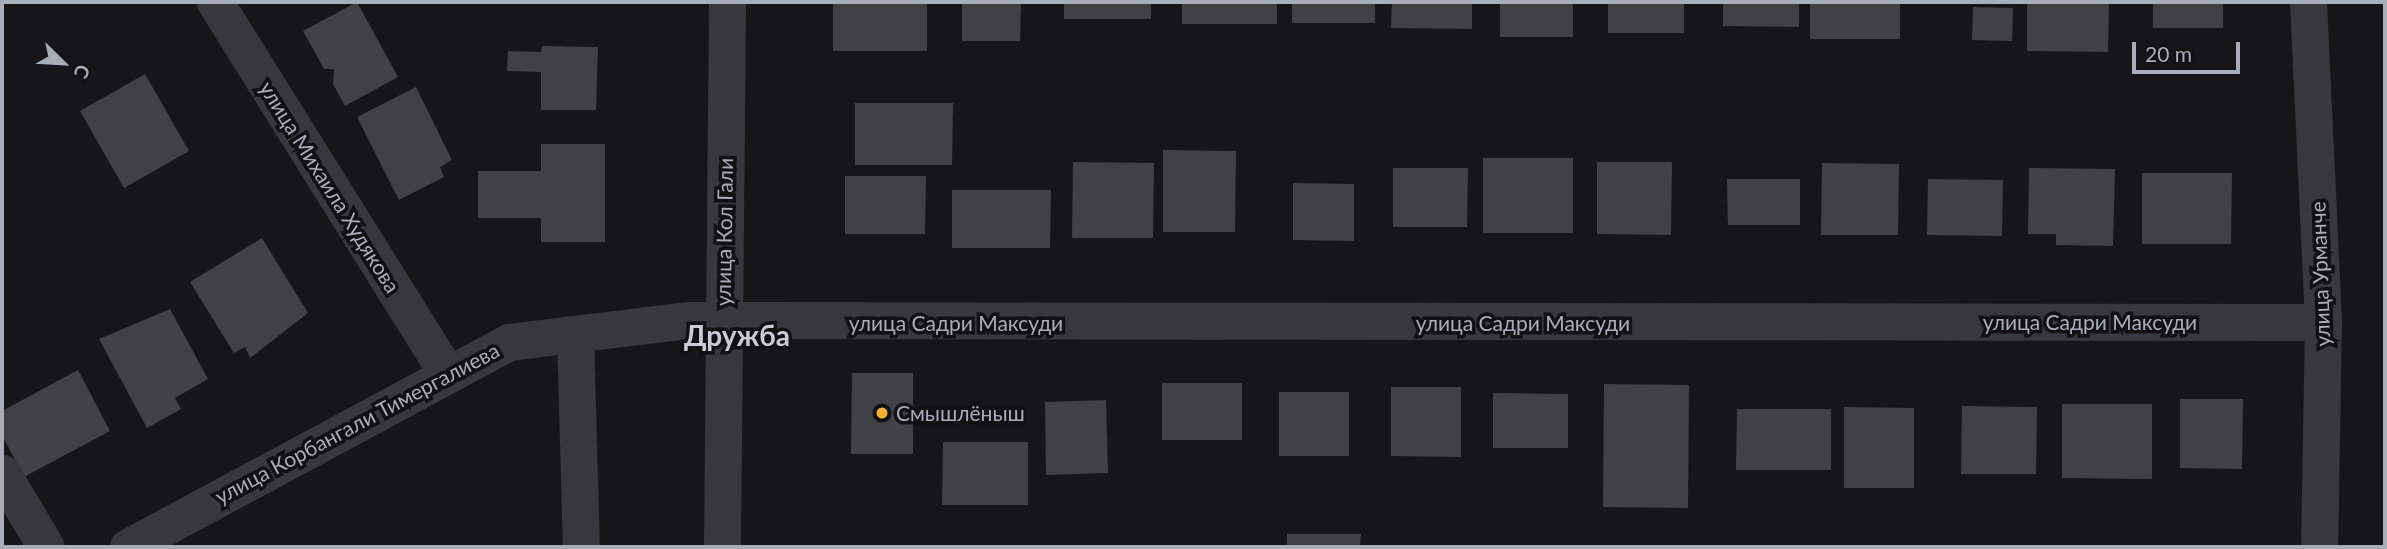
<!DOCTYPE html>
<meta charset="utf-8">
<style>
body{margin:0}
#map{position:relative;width:2387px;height:549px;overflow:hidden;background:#161618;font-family:Lato,sans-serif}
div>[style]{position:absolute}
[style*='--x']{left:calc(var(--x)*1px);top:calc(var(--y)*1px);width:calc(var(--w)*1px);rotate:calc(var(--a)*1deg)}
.building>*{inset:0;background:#404145}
.minor>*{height:37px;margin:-18.5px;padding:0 18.5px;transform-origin:18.5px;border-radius:18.5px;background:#37383d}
.dots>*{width:19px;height:19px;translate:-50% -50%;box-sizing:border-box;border:4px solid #111113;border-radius:50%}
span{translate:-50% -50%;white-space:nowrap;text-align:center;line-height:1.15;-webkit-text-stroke:7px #111113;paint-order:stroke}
.street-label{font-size:21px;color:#a8adb8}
.poi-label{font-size:21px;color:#a8adb8}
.left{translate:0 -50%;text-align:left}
.district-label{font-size:28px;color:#c9ccd4;font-weight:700}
.frame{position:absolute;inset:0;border:4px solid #a8adb8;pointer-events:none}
.north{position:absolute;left:28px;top:28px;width:70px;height:70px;-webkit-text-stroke:5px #111113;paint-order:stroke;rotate:114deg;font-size:19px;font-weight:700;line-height:28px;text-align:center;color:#a8adb8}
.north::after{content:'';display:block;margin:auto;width:24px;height:32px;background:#a8adb8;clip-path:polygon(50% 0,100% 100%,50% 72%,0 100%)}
.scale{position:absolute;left:2132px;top:42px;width:108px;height:32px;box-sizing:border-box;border:4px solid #a8adb8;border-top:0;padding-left:9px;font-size:21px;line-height:24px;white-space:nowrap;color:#a8adb8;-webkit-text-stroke:5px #111113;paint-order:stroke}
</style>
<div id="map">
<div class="building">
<div style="clip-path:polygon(357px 2px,398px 77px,345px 106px,333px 84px,334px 69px,324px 69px,303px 31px)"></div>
<div style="clip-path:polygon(833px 2px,927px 2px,927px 51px,833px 51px)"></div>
<div style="clip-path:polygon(962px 2px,1021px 2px,1020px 41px,962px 41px)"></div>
<div style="clip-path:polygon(1064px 2px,1151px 2px,1151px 19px,1064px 19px)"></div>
<div style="clip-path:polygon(1182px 2px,1277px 2px,1277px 24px,1182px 24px)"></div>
<div style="clip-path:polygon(1292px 2px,1375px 2px,1375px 23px,1292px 23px)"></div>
<div style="clip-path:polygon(1392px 2px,1472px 2px,1472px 29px,1391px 28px)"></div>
<div style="clip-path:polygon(1500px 2px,1573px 2px,1573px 37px,1500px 37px)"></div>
<div style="clip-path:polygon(1608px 2px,1684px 2px,1684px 33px,1608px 33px)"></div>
<div style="clip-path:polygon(1723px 2px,1799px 2px,1799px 27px,1723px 26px)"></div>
<div style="clip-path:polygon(1810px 2px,1900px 2px,1900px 39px,1810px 39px)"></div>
<div style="clip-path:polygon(2027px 2px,2109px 2px,2108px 52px,2027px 51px)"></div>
<div style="clip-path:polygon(2153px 2px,2223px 2px,2223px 28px,2153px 28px)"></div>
<div style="clip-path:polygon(1973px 7px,2013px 8px,2012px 41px,1972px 40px)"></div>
<div style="clip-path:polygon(542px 46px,598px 47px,596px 110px,541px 110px,541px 72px,507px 71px,508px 51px,541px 52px)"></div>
<div style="clip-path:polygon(145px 74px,189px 151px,124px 188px,80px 111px)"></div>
<div style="clip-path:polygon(416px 87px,452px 160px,440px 167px,444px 177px,399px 200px,357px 117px)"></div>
<div style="clip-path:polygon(855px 103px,953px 103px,952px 165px,855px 165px)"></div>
<div style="clip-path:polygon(541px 144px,605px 144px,605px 242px,541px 242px,541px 218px,478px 218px,478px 171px,541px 171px)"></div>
<div style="clip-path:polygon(1163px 150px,1236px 151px,1235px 232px,1163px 232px)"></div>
<div style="clip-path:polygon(1483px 158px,1573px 158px,1573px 233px,1483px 233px)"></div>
<div style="clip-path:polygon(1073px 162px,1154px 163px,1153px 238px,1072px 238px)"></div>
<div style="clip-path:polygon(1597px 162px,1672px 162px,1671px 235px,1597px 234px)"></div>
<div style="clip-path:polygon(1822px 163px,1899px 164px,1898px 235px,1821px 235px)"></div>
<div style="clip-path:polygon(1393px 168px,1468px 168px,1467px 227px,1393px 227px)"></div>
<div style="clip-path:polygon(2029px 168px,2115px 169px,2113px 246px,2056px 245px,2056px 234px,2028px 234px)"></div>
<div style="clip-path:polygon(2142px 173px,2232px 173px,2231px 244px,2142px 244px)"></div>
<div style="clip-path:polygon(845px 176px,926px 176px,925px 234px,845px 234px)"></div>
<div style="clip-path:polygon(1727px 179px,1800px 179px,1800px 225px,1728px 225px)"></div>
<div style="clip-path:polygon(1928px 179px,2003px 180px,2002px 236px,1927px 235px)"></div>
<div style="clip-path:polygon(1293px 183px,1354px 184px,1354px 241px,1293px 240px)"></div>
<div style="clip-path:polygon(952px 190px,1051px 190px,1050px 248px,952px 248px)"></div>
<div style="clip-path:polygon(262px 238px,308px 313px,250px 358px,245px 347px,234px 353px,190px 282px)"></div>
<div style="clip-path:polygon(170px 309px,208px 379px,175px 398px,181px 409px,147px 428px,99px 339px)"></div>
<div style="clip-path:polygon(78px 370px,110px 431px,24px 477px,2px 435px,2px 411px)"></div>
<div style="clip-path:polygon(852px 373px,913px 373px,913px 454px,851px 454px)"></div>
<div style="clip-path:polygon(1162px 383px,1242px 383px,1242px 440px,1162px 440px)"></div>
<div style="clip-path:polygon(1604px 384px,1689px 385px,1688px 508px,1603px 507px)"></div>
<div style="clip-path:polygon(1391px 387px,1461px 387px,1461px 457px,1391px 456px)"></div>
<div style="clip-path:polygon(1279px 392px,1349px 392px,1349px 456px,1279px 456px)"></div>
<div style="clip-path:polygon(1493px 393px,1568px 394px,1568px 448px,1493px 448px)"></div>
<div style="clip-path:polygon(2180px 399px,2243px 399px,2242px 469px,2180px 468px)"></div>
<div style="clip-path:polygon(1106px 400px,1108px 473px,1046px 475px,1045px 402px)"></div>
<div style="clip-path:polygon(2062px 404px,2152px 404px,2152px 479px,2062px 478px)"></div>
<div style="clip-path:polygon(1962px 406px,2037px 407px,2036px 474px,1961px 474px)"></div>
<div style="clip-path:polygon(1844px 407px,1914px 408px,1914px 488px,1844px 488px)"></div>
<div style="clip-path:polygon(1737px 409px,1831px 409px,1831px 470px,1736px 470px)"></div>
<div style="clip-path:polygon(943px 442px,1028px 442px,1028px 505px,942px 505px)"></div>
<div style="clip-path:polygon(1287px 534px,1361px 534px,1360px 547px,1287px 547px)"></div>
</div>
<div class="minor">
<div style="--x:215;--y:2;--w:436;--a:58"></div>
<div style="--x:2308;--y:2;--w:320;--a:87.3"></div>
<div style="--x:2323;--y:322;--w:225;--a:91"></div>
<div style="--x:575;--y:335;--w:212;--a:88.4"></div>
<div style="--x:2;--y:473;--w:86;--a:59.3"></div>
<div style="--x:128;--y:547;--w:433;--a:-28.3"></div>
<div style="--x:509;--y:342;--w:181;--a:-7"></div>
<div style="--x:689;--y:320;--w:1634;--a:0.07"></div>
<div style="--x:722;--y:547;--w:545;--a:-89.47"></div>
</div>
<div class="dots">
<div style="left:882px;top:413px;background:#f2b134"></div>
</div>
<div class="street-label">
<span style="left:330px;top:187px;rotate:58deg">улица Михаила Худякова</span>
<span style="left:724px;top:232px;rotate:-89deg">улица Кол Гали</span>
<span style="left:2320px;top:274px;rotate:-92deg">улица Урманче</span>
<span style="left:2090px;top:322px">улица Садри Максуди</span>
<span style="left:956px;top:323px">улица Садри Максуди</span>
<span style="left:1523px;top:323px">улица Садри Максуди</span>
<span style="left:357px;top:423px;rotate:-28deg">улица Корбангали Тимергалиева</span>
</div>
<div class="poi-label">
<span class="left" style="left:896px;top:413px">Смышлёныш</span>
</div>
<div class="district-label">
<span style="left:737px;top:335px">Дружба</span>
</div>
<div class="frame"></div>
<div class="north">С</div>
<div class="scale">20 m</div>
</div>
